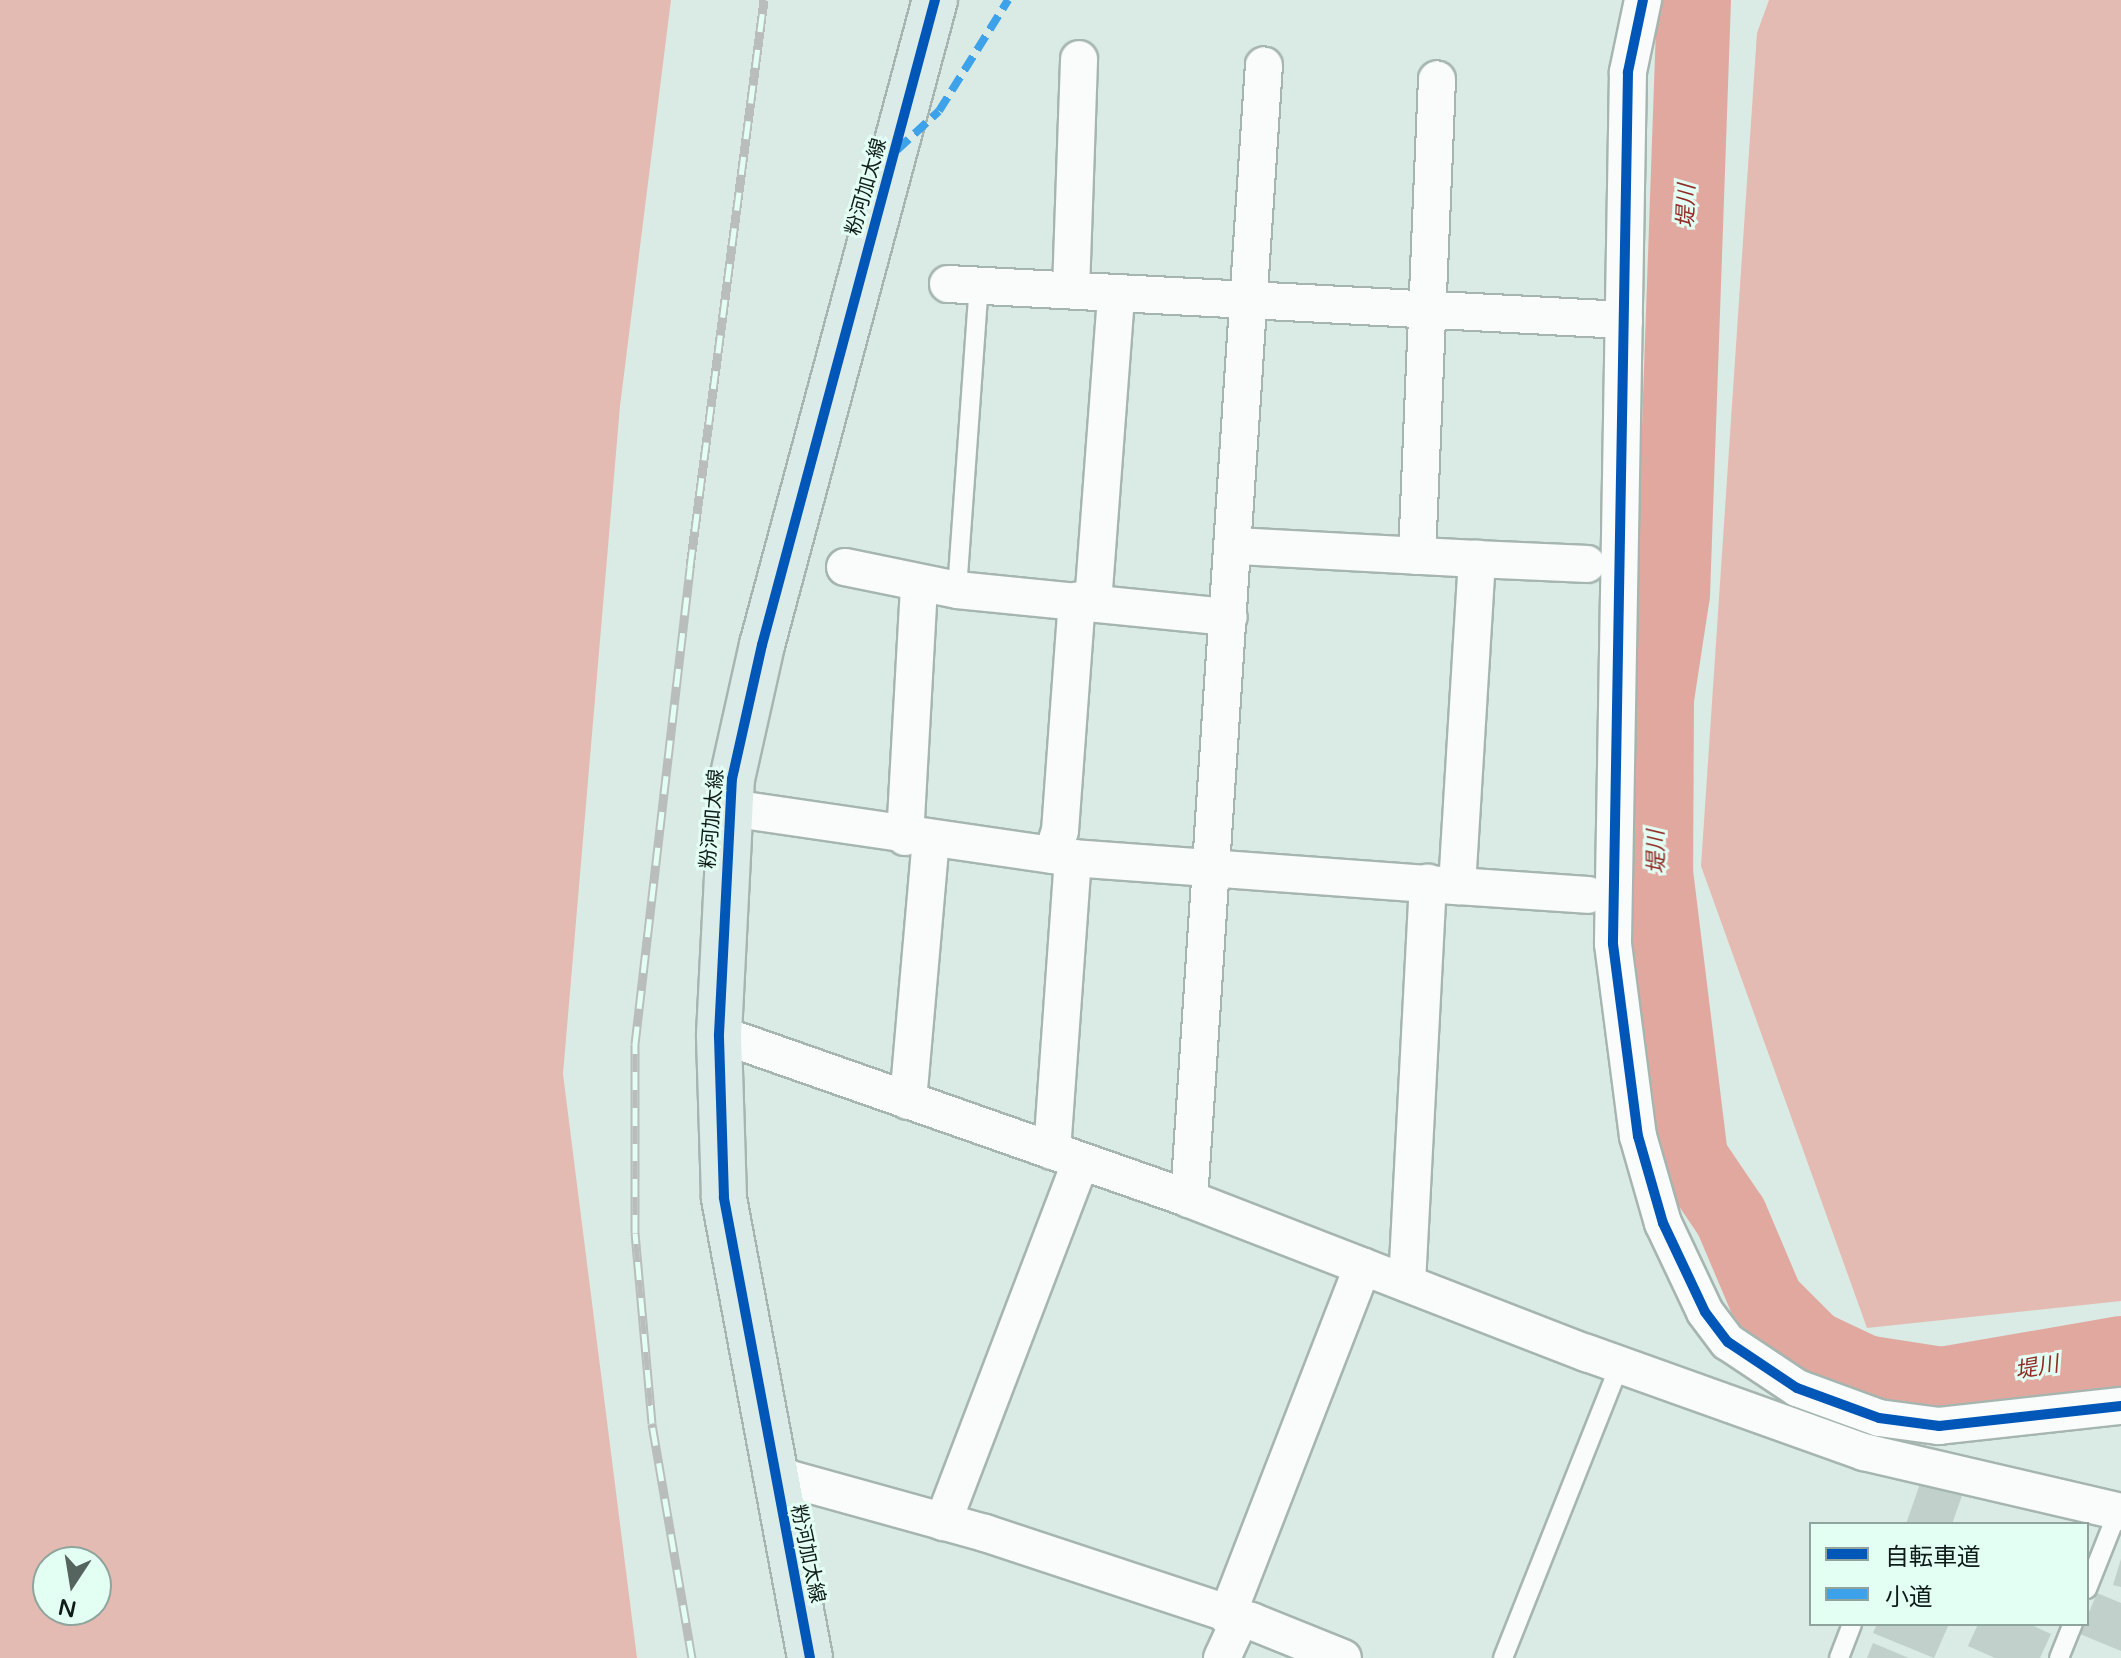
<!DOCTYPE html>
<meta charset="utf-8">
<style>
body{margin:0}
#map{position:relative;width:2121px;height:1658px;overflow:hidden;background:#d9ebe4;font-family:"Varela Round","Noto Sans JP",sans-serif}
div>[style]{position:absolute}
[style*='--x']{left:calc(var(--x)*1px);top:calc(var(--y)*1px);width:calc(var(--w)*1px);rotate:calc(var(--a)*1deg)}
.forest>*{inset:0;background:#e4bbb2}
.river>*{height:74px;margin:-37px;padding:0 37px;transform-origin:37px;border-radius:37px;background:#e1a89f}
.building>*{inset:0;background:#c1d0ca}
.roads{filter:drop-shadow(2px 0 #a6b5af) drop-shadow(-2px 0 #a6b5af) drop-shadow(0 2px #a6b5af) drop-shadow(0 -2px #a6b5af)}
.lane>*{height:18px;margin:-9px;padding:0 9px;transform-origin:9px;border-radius:9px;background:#f9fcfb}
.street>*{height:36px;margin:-18px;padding:0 18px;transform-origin:18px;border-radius:18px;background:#f9fcfb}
.primary>*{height:44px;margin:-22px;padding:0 22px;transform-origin:22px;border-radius:22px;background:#dbebe7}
.rail>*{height:9px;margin-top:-4.5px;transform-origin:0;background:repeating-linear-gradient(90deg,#e3fff4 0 18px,#b9bebc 0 36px);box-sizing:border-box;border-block:2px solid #b9bebc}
.quiet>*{height:8px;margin-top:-4px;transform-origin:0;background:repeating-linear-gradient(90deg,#3da2ea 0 16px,transparent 0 24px)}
.cycleway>*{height:10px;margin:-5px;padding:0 5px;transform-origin:5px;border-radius:5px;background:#0057b8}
span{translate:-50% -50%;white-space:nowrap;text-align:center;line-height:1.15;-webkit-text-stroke:6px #e3fff4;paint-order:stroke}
.street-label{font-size:20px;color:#0f1c18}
.water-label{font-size:22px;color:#922b26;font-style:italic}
.legend{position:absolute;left:1809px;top:1522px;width:280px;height:104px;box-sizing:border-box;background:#e3fff4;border:2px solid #8ea49c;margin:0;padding:10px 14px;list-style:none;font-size:24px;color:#0f1c18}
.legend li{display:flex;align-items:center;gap:16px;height:40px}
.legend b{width:40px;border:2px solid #8ea49c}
.north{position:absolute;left:32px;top:1546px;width:80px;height:80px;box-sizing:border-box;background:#e3fff4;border:2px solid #8ea49c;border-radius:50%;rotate:192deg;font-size:22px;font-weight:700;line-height:32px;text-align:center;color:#0f1c18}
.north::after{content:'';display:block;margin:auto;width:28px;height:36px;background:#56645f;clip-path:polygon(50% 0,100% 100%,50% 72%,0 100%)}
</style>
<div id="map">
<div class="forest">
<div style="clip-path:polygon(evenodd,0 0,671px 0,620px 406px,563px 1074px,637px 1658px,0 1658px,0 0,48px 1562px,96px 1562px,96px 1610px,48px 1610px,48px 1562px)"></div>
<div style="clip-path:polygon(1769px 0,2121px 0,2121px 1301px,1867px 1328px,1701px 866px,1757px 33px)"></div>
</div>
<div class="river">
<div style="--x:1694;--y:0;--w:594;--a:92.02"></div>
<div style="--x:1673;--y:594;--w:106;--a:98.7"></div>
<div style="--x:1657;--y:699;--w:173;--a:90.3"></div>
<div style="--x:1656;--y:872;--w:288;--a:83"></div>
<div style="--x:1691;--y:1158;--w:71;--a:55.9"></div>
<div style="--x:1731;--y:1217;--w:92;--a:67"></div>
<div style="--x:1767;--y:1302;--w:64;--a:45"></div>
<div style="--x:1812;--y:1347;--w:59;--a:25.3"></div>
<div style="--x:1865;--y:1372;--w:78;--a:8.9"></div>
<div style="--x:1942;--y:1384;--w:182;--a:-9.8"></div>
</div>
<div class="building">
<div style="clip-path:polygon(1922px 1478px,1963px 1493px,1952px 1524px,1906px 1524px)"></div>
<div style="clip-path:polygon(2121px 1559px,2121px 1587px,2113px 1585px)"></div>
<div style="clip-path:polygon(2097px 1593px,2121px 1603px,2121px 1651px,2080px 1634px)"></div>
<div style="clip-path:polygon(1877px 1624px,1949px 1624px,1934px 1658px,1873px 1633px)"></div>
<div style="clip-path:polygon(1978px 1624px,2029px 1624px,2051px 1634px,2040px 1658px,1995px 1658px,1968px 1646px)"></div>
<div style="clip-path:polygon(1873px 1643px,1909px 1658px,1867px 1658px)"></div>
</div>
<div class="roads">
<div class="lane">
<div style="--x:957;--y:590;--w:306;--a:-85.9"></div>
<div style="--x:2087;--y:1589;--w:84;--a:-68.3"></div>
<div style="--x:1503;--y:1658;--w:319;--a:-68.3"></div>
<div style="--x:1839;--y:1658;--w:36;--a:-69"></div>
<div style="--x:2059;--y:1658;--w:37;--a:-68"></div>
</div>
<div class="street">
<div style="--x:1643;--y:0;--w:74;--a:101.8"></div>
<div style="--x:1628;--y:72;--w:872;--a:90.99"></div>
<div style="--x:1613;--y:944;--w:194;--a:82.6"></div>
<div style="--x:1638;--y:1136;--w:91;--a:74"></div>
<div style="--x:1663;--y:1223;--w:98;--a:64.7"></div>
<div style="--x:1705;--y:1312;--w:38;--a:53"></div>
<div style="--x:1728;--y:1342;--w:83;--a:33.7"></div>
<div style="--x:1797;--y:1388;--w:87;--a:20.1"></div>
<div style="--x:1879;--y:1418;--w:61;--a:7.6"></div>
<div style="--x:1939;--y:1426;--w:183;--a:-6.3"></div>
<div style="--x:948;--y:284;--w:677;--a:3.05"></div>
<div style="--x:1071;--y:290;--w:231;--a:-88"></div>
<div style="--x:1417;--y:556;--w:477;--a:-87.6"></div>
<div style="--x:1477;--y:559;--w:110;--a:2.6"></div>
<div style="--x:845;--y:567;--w:114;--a:11.6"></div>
<div style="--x:957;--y:590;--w:273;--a:5.7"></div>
<div style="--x:1093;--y:603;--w:310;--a:-85.7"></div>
<div style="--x:730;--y:808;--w:347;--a:8.3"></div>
<div style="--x:1073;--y:858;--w:385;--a:4.2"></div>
<div style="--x:1457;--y:886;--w:328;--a:-86.5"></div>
<div style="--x:1477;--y:559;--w:243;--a:-176.9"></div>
<div style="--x:905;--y:837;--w:254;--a:-86.8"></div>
<div style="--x:1052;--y:855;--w:25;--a:-72"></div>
<div style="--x:1060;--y:831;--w:231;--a:-85.8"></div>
<div style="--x:1457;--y:886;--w:131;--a:3.9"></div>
<div style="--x:719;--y:1034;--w:498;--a:19.3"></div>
<div style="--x:1189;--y:1199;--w:427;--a:21.2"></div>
<div style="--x:1587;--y:1353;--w:294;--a:19.7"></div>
<div style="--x:1864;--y:1452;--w:264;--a:13.1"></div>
<div style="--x:908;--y:1101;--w:262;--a:-85"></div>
<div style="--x:1052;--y:1151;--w:294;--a:-85.9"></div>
<div style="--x:1189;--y:1199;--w:1136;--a:-86.22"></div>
<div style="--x:1407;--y:1283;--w:401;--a:-87"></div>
<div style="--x:772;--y:1474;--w:221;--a:15.5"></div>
<div style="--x:985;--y:1533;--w:280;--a:18.3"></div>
<div style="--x:1251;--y:1621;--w:99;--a:21.9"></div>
<div style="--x:943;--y:1522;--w:386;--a:-69.1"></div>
<div style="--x:1227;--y:1616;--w:375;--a:-68.8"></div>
<div style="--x:1222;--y:1658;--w:43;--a:-65.2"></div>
</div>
<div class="primary">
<div style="--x:810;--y:1658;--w:469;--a:-100.6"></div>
<div style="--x:724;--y:1197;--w:163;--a:-91.8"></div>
<div style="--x:719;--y:1034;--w:255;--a:-87.1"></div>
<div style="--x:732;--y:779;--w:137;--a:-77.4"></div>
<div style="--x:762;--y:645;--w:668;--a:-74.99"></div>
</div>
</div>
<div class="rail">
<div style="--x:692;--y:1658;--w:238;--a:-99.7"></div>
<div style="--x:652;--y:1423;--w:191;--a:-95.1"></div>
<div style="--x:635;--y:1233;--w:189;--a:-90"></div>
<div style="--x:635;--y:1044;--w:480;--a:-83.4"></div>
<div style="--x:690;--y:567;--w:572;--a:-82.56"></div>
</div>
<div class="quiet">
<div style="--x:897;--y:150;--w:57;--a:-42.9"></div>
<div style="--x:939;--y:111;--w:131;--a:-58.1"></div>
</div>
<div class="cycleway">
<div style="--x:1643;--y:0;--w:74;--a:101.8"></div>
<div style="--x:1628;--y:72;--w:872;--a:90.99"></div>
<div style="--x:1613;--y:944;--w:194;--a:82.6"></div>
<div style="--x:1638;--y:1136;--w:91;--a:74"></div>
<div style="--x:1663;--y:1223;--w:98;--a:64.7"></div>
<div style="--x:1705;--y:1312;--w:38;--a:53"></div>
<div style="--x:1728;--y:1342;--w:83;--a:33.7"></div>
<div style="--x:1797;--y:1388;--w:87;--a:20.1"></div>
<div style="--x:1879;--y:1418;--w:61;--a:7.6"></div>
<div style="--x:1939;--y:1426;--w:183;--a:-6.3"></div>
<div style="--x:810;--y:1658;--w:469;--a:-100.6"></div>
<div style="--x:724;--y:1197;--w:163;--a:-91.8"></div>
<div style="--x:719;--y:1034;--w:255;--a:-87.1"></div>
<div style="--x:732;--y:779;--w:137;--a:-77.4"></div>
<div style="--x:762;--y:645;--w:668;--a:-74.99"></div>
</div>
<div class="street-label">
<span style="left:867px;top:187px;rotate:-74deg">粉河加太線</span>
<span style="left:713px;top:819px;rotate:-85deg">粉河加太線</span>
<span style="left:807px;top:1554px;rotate:78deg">粉河加太線</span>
</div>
<div class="water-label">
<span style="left:1687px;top:206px;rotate:-88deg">堤川</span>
<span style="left:1657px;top:852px;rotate:-91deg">堤川</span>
<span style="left:2037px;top:1368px;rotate:-10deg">堤川</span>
</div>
<ul class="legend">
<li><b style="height:10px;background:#0057b8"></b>自転車道</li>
<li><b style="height:10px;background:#3da2ea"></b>小道</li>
</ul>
<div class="north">N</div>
</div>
